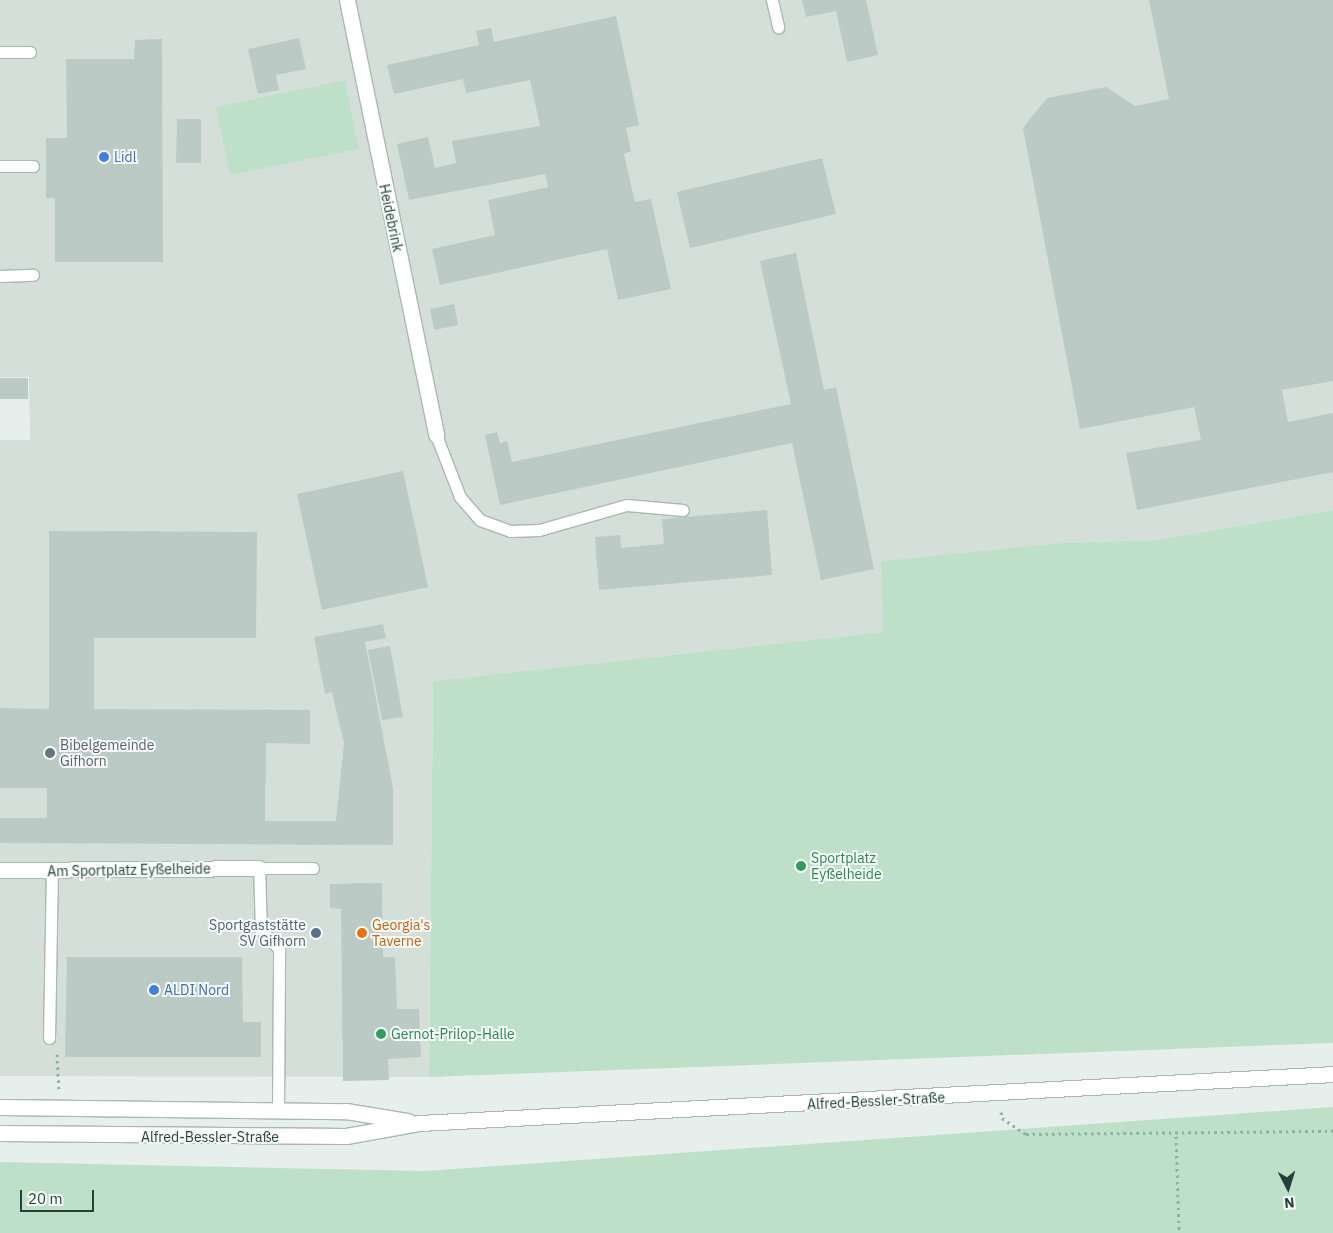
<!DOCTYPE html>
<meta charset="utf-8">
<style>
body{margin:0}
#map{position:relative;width:1333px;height:1233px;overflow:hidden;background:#e6efeb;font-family:"IBM Plex Sans",sans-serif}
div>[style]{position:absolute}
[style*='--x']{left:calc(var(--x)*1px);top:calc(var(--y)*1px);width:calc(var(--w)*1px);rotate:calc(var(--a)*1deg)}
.built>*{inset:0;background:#d4dfda}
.green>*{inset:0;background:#bfe0c8}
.building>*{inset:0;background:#bbcac4}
.path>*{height:3px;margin-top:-1.5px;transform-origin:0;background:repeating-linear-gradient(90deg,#86b3a5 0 2.5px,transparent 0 6.5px)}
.roads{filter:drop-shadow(1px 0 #a8b8b2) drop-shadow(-1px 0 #a8b8b2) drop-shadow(0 1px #a8b8b2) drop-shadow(0 -1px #a8b8b2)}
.service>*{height:11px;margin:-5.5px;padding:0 5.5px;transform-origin:5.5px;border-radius:5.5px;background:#fff}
.minor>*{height:15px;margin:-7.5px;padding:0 7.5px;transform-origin:7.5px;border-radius:7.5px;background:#fff}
.tertiary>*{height:15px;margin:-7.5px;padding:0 7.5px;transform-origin:7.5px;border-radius:7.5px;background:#fff}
.dots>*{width:14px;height:14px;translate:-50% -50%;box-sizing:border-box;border:2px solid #f7fbf9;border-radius:50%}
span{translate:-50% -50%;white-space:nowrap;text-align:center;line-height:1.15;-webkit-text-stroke:4px #f7fbf9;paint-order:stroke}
.shop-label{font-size:14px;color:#366cbe}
.left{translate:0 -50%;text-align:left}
.street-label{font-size:14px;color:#24423a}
.worship-label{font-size:14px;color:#5b616d}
.leisure-label{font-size:14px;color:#27864d}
.service-label{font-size:14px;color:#4e5e75}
.right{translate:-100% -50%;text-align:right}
.food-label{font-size:14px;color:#c56008}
.north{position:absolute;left:1263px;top:1163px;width:50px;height:50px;-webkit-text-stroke:4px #f7fbf9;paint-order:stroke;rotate:175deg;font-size:14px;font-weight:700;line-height:20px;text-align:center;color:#24423a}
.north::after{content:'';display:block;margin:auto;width:18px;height:22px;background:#24423a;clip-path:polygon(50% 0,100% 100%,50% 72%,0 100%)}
.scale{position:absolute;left:20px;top:1190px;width:74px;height:22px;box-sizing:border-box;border:2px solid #24423a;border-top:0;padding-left:6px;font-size:15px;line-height:18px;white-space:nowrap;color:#24423a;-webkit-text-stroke:4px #f7fbf9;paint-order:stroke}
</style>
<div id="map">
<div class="built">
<div style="clip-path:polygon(0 0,1333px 0,1333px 510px,1157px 540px,1061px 543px,881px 561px,883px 632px,433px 681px,429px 1077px,0 1076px,0 440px,30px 440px,29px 377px,0 377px)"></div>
</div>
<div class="green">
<div style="clip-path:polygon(345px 80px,359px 149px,230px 175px,216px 107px)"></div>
<div style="clip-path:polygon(1333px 510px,1333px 1043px,429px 1077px,433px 681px,883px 632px,881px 561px,1061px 543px,1157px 540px)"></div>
<div style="clip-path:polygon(1333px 1107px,1333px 1233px,0 1233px,0 1162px,425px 1171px)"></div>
</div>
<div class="building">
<div style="clip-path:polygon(802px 0,866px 0,878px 55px,847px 62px,836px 11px,806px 17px)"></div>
<div style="clip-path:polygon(1149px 0,1333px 0,1333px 381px,1282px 390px,1288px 422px,1333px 413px,1333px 472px,1137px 510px,1126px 453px,1201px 440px,1194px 407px,1080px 429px,1023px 128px,1047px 98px,1106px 87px,1135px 106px,1169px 99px)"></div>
<div style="clip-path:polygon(616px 16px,639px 125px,626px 128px,631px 151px,624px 154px,635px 202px,651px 199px,671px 289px,618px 300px,607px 249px,440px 285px,432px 249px,495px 235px,488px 200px,548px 187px,545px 174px,409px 200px,397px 144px,428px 137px,435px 168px,456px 163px,452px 141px,540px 126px,530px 80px,466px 93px,463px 79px,394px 94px,387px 65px,479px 45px,476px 31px,491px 28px,494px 42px)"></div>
<div style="clip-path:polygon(299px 38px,306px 69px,276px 75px,279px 90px,258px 94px,248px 49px)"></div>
<div style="clip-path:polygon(162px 39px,163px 262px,55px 262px,55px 198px,46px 198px,46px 138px,67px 138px,66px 59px,134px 59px,135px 40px)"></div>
<div style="clip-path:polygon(177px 119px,201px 119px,201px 163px,176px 163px)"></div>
<div style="clip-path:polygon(822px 158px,836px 214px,690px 248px,677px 192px)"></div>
<div style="clip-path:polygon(796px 253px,824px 390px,836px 387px,874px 569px,821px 580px,792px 443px,500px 505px,485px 435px,497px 432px,500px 443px,507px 441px,512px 462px,791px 404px,760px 261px)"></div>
<div style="clip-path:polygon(454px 304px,458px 325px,434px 330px,430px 309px)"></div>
<div style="clip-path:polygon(0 378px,28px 378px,28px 399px,0 399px)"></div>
<div style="clip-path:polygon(403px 471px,428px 587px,322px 610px,297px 494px)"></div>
<div style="clip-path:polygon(767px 510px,772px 575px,599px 590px,595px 537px,620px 535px,621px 548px,664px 544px,662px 519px)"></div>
<div style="clip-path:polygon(49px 531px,257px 532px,256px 638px,94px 638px,94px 709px,310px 710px,310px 744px,266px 743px,265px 821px,336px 821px,344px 743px,332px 692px,325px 694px,314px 637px,383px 624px,386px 638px,365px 642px,393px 788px,393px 845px,0 843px,0 818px,47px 818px,47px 788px,0 788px,0 708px,49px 709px)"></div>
<div style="clip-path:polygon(390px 646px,403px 717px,382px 720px,368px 650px)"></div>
<div style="clip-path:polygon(382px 883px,383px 957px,395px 957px,397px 1009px,419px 1009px,421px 1057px,388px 1059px,389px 1080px,343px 1081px,341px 909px,330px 908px,330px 884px)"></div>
<div style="clip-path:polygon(67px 957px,242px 957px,243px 1022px,261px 1022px,261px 1057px,65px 1057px)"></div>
</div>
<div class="path">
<div style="--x:57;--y:1054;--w:36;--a:87"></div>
<div style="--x:1001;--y:1112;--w:6;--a:81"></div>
<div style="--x:1002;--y:1118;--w:29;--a:34"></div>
<div style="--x:1026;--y:1134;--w:307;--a:-0.6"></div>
<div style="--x:1176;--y:1136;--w:97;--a:88.2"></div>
</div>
<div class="roads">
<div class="service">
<div style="--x:772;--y:0;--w:28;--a:77"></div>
<div style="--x:0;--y:52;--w:30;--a:0"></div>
<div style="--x:0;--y:166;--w:33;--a:0"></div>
<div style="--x:0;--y:276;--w:33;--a:-2"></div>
<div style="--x:436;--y:435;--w:66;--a:68.8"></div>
<div style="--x:460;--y:497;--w:30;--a:49"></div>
<div style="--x:480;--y:520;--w:32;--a:20"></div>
<div style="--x:510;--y:531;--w:29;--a:-2"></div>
<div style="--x:539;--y:530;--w:91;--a:-15.9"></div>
<div style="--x:627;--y:505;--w:56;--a:5.1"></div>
<div style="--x:49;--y:1038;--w:167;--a:-89"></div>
<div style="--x:278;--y:1111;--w:162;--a:-89.6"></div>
<div style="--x:279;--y:949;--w:26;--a:-133"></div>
<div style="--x:261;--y:930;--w:62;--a:-91.8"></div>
<div style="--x:259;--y:868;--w:54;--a:0"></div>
</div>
<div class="minor">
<div style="--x:347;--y:0;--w:444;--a:78.4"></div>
<div style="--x:0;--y:870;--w:259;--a:-0.4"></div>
</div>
<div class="tertiary">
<div style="--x:0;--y:1107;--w:346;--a:0.7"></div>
<div style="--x:346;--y:1111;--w:63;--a:9.2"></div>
<div style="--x:0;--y:1133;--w:346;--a:0.5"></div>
<div style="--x:346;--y:1136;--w:75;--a:-10"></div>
<div style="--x:420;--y:1123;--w:914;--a:-3.07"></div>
</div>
</div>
<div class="dots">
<div style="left:104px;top:157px;background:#3f7fe0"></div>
<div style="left:50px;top:753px;background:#6b7280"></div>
<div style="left:801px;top:866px;background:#2e9e5b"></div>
<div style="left:316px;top:933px;background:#5c6f8a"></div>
<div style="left:362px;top:933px;background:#e8710a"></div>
<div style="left:154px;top:990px;background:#3f7fe0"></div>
<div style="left:381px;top:1034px;background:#2e9e5b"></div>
</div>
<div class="shop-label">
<span class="left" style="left:114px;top:157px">Lidl</span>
<span class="left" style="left:164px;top:990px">ALDI Nord</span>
</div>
<div class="street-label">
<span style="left:391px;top:218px;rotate:78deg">Heidebrink</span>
<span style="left:129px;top:870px;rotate:-1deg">Am Sportplatz Eyßelheide</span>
<span style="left:876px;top:1101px;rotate:-3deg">Alfred-Bessler-Straße</span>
<span style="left:210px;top:1137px">Alfred-Bessler-Straße</span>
</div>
<div class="worship-label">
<span class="left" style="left:60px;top:753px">Bibelgemeinde<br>Gifhorn</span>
</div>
<div class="leisure-label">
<span class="left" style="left:811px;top:866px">Sportplatz<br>Eyßelheide</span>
<span class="left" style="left:391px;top:1034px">Gernot-Prilop-Halle</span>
</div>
<div class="service-label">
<span class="right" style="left:306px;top:933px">Sportgaststätte<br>SV Gifhorn</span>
</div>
<div class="food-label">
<span class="left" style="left:372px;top:933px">Georgia's<br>Taverne</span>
</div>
<div class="north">N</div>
<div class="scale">20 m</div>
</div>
